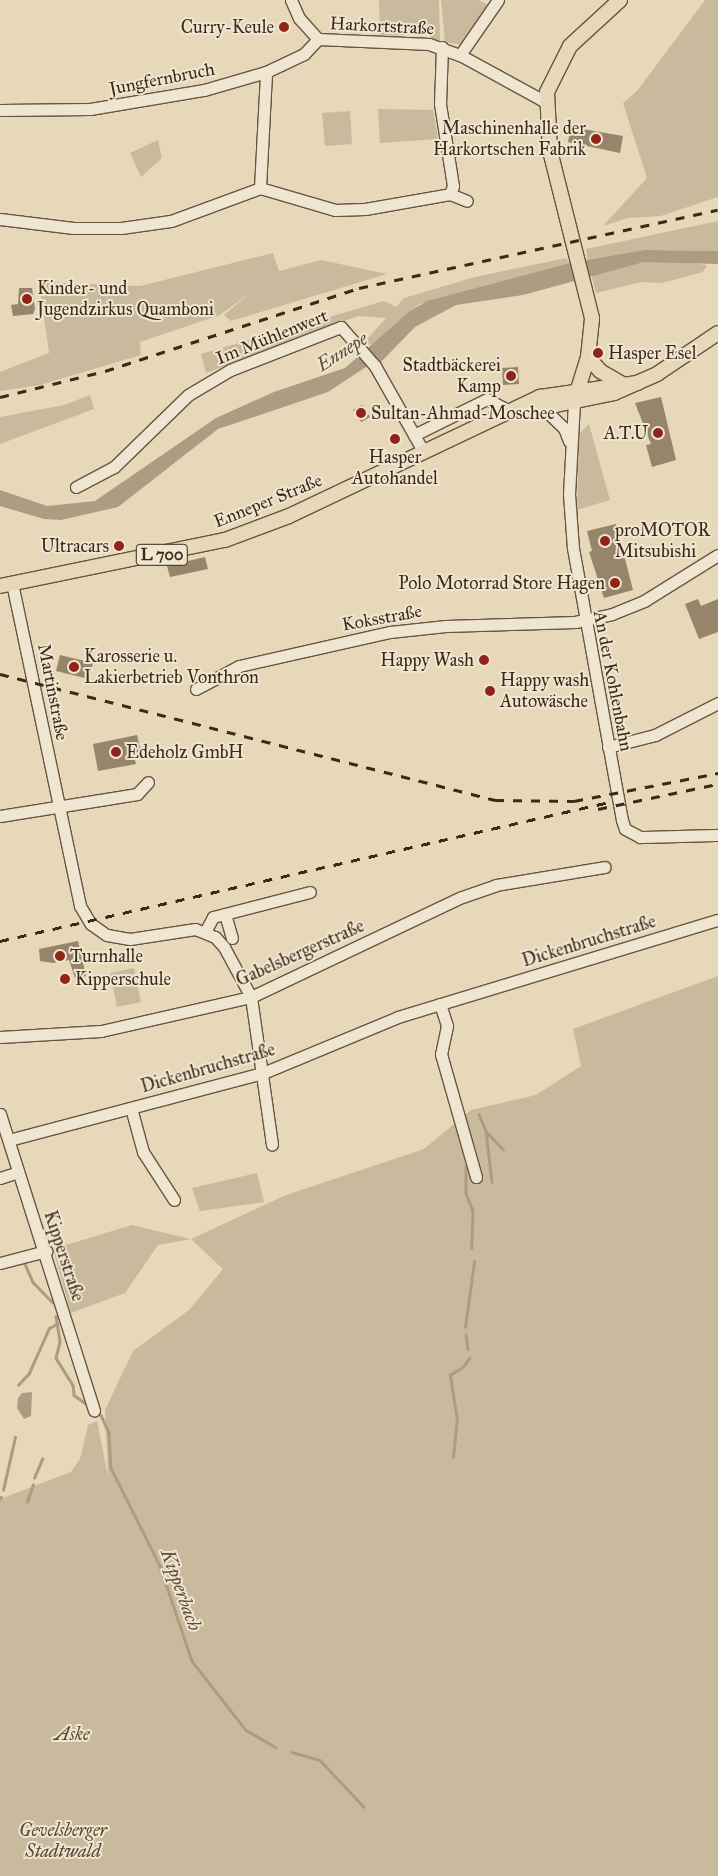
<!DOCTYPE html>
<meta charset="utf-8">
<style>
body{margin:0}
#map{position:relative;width:718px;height:1876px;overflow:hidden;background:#e7d8b9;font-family:"IM FELL Great Primer",serif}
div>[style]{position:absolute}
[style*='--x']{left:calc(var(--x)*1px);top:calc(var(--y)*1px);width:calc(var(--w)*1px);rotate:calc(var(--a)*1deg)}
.green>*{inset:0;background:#caba9d}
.water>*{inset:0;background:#ae9c82}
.stream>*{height:2.5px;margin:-1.25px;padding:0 1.25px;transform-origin:1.25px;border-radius:1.25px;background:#ae9c82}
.building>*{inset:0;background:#96846b}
.roads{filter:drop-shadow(1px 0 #685540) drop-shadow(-1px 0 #685540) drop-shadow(0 1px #685540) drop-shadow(0 -1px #685540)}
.minor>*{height:11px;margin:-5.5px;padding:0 5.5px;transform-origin:5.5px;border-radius:5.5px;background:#efe6d2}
.major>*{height:14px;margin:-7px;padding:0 7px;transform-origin:7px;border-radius:7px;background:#e7d8b9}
.rail>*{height:2.5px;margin-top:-1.25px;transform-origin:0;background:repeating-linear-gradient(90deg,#3e2917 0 9px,transparent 0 18px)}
.dots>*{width:14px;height:14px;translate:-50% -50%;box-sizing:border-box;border:2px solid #efe6d2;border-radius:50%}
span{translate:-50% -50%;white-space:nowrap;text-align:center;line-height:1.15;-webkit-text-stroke:4px #efe6d2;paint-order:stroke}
.shield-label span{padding:1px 4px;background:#efe6d2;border:1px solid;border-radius:4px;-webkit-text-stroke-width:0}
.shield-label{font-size:16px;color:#3e2917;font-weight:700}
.street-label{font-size:18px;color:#3e2917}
.poi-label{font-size:18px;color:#3e2917}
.right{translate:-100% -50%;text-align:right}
.left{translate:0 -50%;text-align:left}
.park-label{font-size:18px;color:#5a4632;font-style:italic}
.water-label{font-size:19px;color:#604c37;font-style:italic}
</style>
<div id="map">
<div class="green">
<div style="clip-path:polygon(379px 0,439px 0,440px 41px,431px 41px,429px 34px,380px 36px)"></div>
<div style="clip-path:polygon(441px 0,478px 0,489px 5px,462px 45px,445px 42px)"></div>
<div style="clip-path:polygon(705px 0,718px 0,718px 197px,661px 216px,628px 218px,603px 226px,647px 178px,623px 103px,637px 91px)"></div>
<div style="clip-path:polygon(378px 109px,433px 110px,438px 139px,380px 143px)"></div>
<div style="clip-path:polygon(350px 111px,352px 144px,325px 146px,322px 113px)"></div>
<div style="clip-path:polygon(158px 140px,162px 158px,141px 177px,130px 153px)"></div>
<div style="clip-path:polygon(718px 221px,718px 251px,645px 250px,588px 262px,586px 249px)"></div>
<div style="clip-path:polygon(273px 253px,279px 271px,321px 260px,387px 274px,231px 321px,224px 315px,250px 293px,220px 315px,140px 342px,141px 355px,40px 385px,0 391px,0 372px,49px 353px,39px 282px,140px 286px)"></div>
<div style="clip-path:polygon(566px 258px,570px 263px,419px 304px,375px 344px,362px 345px,386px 318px,358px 316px,206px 373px,201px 354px,384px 301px,396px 307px,404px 298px,475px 277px)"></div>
<div style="clip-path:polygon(676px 261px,707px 265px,703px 272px,662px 283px,641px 282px,596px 293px,591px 274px,644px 262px)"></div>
<div style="clip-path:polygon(90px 395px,94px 409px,0 444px,0 417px,64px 405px)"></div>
<div style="clip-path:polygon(589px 424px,610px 500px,577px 510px,579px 434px)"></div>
<div style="clip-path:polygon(134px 968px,141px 1002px,117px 1007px,110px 973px)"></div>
<div style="clip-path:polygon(718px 976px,718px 1876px,0 1876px,0 1499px,71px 1472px,80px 1459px,88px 1425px,97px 1421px,108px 1476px,105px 1410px,133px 1351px,189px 1310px,223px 1269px,191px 1239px,158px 1245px,125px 1293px,71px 1313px,53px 1249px,132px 1225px,191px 1239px,286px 1195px,424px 1149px,471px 1110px,536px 1095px,581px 1066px,573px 1029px)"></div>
<div style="clip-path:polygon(257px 1173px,264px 1202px,200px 1211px,192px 1188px)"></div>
</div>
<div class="water">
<div style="clip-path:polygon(645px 250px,718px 251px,718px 264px,644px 262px,523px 295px,456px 305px,415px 327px,380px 363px,375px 361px,328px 392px,218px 429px,118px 507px,61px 520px,44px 519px,0 506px,0 490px,47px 506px,95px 501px,216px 418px,274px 392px,345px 368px,410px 311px,427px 301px,570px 263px)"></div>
<div style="clip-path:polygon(32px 1392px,31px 1416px,24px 1419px,17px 1408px,18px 1398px,22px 1393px)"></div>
</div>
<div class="stream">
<div style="--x:479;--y:1114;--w:18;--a:68"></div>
<div style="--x:486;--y:1131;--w:51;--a:83.3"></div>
<div style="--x:486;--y:1131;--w:25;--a:47"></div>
<div style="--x:466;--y:1166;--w:27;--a:90"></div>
<div style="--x:466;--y:1193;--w:19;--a:69"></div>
<div style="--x:473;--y:1211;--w:37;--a:92"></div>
<div style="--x:25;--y:1264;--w:20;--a:66"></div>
<div style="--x:33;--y:1282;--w:28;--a:46"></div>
<div style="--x:56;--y:1316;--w:26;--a:81"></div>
<div style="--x:60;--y:1342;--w:16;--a:104"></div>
<div style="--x:56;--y:1358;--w:32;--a:58"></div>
<div style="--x:73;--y:1385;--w:10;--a:84"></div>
<div style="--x:74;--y:1395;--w:14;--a:36"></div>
<div style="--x:465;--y:1327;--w:66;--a:-82.1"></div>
<div style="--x:466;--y:1335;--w:14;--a:82"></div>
<div style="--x:18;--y:1385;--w:16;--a:-47"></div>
<div style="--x:29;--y:1373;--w:49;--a:-66"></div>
<div style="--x:49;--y:1328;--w:9;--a:-27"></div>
<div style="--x:101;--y:1415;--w:20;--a:66"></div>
<div style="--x:109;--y:1433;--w:35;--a:87"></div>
<div style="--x:111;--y:1468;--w:110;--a:63.4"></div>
<div style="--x:160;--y:1566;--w:100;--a:71.4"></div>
<div style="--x:192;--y:1661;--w:88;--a:52"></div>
<div style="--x:246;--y:1730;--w:34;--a:30"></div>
<div style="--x:453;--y:1457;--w:36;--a:-84"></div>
<div style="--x:457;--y:1421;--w:47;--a:-98.7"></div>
<div style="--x:450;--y:1375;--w:15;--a:-32"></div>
<div style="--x:463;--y:1367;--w:11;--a:-56"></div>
<div style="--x:34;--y:1478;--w:21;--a:-67"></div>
<div style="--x:3;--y:1490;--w:54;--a:-77.2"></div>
<div style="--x:0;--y:1499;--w:2;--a:-63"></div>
<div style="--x:27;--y:1502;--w:18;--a:-71"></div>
<div style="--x:292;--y:1752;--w:29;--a:16"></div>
<div style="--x:320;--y:1760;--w:64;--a:46.9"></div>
</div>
<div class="building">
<div style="clip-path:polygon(571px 127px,623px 136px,620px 153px,568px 142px)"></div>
<div style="clip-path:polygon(19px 288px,32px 288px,35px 309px,33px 314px,13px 316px,11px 305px,18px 304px)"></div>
<div style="clip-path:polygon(518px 367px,519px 384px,503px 385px,502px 368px)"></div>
<div style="clip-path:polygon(661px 397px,676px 460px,652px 467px,646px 445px,651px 444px,635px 403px)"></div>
<div style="clip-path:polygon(362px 405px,370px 417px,361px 422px,353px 410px)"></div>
<div style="clip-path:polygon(616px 524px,633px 590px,604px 598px,589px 552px,592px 551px,587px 531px)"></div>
<div style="clip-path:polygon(205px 557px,208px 569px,170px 577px,167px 566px)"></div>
<div style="clip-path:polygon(698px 599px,701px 606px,718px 599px,718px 632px,699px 639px,685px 604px)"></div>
<div style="clip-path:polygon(60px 655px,93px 663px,89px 679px,56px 671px)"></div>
<div style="clip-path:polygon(137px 735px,141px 752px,133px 753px,136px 764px,98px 771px,93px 744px)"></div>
<div style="clip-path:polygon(78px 941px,86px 976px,75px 978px,69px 960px,53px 963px,40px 961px,39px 949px)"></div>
</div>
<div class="roads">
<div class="minor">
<div style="--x:291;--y:0;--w:20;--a:66"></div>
<div style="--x:299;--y:18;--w:28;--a:48"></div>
<div style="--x:318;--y:39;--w:111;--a:2.6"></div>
<div style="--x:429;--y:44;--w:33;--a:20"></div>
<div style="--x:460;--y:55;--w:98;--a:28.7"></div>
<div style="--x:442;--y:47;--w:57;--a:92"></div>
<div style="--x:440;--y:104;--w:83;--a:81"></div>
<div style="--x:453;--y:186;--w:9;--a:111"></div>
<div style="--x:460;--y:55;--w:67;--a:-55.4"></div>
<div style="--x:0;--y:110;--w:90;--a:-0.6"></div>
<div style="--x:90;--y:109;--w:116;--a:-9.5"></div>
<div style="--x:204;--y:90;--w:65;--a:-16.2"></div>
<div style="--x:266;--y:72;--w:42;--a:-25.3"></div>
<div style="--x:304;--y:54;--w:21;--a:-47"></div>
<div style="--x:260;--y:188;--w:78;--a:16.3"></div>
<div style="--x:335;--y:210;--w:30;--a:-2"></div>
<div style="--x:365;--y:209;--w:86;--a:-10"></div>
<div style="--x:450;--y:194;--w:18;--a:22"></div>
<div style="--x:260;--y:188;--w:116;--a:-87"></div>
<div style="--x:0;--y:219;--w:74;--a:7"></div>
<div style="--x:73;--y:228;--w:48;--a:0"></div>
<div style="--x:121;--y:228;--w:50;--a:-8"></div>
<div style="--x:171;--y:221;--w:95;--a:-20.3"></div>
<div style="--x:574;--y:402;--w:92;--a:93.1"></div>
<div style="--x:569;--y:494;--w:54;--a:85.8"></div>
<div style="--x:573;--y:548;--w:276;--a:79.8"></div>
<div style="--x:622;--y:820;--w:9;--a:72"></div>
<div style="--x:625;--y:829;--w:17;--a:28"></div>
<div style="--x:640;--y:837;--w:78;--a:-1.5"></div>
<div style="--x:541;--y:406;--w:32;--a:44"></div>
<div style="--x:564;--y:428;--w:14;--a:69"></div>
<div style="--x:414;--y:435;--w:81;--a:-26.3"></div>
<div style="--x:487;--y:399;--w:24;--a:28"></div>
<div style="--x:76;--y:487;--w:43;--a:-27.8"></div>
<div style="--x:114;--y:467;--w:103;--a:-44.2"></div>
<div style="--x:188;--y:395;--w:49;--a:-30.8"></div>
<div style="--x:230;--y:370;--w:119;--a:-21.2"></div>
<div style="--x:341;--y:327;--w:52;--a:48.9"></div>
<div style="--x:375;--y:366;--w:98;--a:60.5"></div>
<div style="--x:12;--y:583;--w:330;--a:78.1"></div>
<div style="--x:80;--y:906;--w:21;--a:59"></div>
<div style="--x:91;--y:924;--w:19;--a:35"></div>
<div style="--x:107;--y:935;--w:23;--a:10"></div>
<div style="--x:130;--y:939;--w:66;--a:-8.7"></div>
<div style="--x:195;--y:929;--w:22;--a:22"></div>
<div style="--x:215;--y:937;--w:13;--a:48"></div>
<div style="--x:224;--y:947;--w:57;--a:61.6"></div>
<div style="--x:251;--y:997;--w:149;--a:81.9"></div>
<div style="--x:196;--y:689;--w:49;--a:-28.1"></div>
<div style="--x:239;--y:666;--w:155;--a:-12.7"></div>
<div style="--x:390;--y:632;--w:56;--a:-6.1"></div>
<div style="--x:446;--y:626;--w:129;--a:-1.8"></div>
<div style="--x:575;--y:622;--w:38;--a:-12"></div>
<div style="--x:612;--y:614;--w:35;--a:-22"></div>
<div style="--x:644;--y:601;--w:87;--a:-31.9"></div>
<div style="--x:608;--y:747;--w:49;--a:-14.3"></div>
<div style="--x:655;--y:735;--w:71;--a:-26.9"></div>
<div style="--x:0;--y:816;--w:139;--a:-9.1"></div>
<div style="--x:137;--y:794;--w:16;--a:-47"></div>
<div style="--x:225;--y:914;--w:25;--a:74"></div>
<div style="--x:205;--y:932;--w:17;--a:-62"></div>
<div style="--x:213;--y:917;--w:100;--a:-14.5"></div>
<div style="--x:440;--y:1004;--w:23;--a:72"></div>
<div style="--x:447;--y:1026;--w:29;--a:102"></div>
<div style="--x:441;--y:1054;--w:128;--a:74.1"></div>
<div style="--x:0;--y:1037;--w:101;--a:-3.4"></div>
<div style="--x:101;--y:1031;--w:154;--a:-12.8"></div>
<div style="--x:251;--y:997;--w:233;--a:-25.4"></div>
<div style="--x:462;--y:897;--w:36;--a:-19"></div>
<div style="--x:496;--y:885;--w:110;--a:-9.4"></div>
<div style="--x:131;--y:1108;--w:46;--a:74.7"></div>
<div style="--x:143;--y:1152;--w:57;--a:57.1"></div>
<div style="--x:0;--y:1114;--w:311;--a:72.4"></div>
<div style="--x:9;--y:1140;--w:263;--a:-14.8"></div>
<div style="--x:263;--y:1073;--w:146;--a:-22.5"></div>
<div style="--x:398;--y:1017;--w:334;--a:-16.9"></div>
<div style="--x:0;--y:1178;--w:19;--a:-18"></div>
<div style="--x:0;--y:1263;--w:48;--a:-14.6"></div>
</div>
<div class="major">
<div style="--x:588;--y:357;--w:18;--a:49"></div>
<div style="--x:600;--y:371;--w:24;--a:30"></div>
<div style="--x:574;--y:402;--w:47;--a:-72.7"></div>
<div style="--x:588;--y:357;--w:39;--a:-84"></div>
<div style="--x:592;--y:318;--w:172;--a:-104.1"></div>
<div style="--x:550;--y:151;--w:59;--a:-92.9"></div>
<div style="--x:547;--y:92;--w:51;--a:-63.4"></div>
<div style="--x:570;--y:46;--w:68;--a:-42.6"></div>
<div style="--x:533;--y:403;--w:23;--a:5"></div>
<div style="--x:556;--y:405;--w:59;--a:-11.7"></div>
<div style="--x:614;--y:393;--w:47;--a:-23.8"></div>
<div style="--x:657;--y:374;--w:73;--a:-33.9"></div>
<div style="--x:0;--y:586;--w:230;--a:-11.6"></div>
<div style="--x:225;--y:540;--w:68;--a:-20.6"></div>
<div style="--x:289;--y:516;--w:278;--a:-25.4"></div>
<div style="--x:540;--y:397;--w:98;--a:-8.2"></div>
</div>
</div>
<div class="rail">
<div style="--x:0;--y:397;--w:108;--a:-13.9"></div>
<div style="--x:105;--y:371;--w:267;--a:-18.1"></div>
<div style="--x:359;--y:288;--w:367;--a:-12.3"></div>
<div style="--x:0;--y:674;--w:511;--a:14.28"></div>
<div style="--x:495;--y:800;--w:79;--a:0.7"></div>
<div style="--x:574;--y:801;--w:147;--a:-11"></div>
<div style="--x:598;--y:809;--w:123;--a:-11.8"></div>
<div style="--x:0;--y:941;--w:621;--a:-12.85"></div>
</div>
<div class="dots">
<div style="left:284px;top:27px;background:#8f2418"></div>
<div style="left:596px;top:139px;background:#8f2418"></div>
<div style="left:27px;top:299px;background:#8f2418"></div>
<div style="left:598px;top:353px;background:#8f2418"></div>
<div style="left:511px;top:376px;background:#8f2418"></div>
<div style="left:361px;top:413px;background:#8f2418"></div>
<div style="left:658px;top:433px;background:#8f2418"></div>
<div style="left:395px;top:439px;background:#8f2418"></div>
<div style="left:605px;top:541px;background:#8f2418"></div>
<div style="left:119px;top:546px;background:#8f2418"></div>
<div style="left:615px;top:583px;background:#8f2418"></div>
<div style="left:484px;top:660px;background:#8f2418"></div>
<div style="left:74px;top:667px;background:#8f2418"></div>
<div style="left:490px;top:691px;background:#8f2418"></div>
<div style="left:116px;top:752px;background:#8f2418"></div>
<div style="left:60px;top:956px;background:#8f2418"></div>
<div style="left:65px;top:979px;background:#8f2418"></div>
</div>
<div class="shield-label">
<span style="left:162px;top:555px">L 700</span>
</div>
<div class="street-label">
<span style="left:382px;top:26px;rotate:3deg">Harkortstraße</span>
<span style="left:162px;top:79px;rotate:-11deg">Jungfernbruch</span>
<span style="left:272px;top:337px;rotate:-22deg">Im Mühlenwert</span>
<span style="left:268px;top:501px;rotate:-22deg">Enneper Straße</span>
<span style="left:382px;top:618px;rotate:-10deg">Koksstraße</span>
<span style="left:613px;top:681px;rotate:79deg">An der Kohlenbahn</span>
<span style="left:53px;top:692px;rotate:79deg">Martinstraße</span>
<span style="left:589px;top:941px;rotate:-17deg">Dickenbruchstraße</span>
<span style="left:300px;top:953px;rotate:-24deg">Gabelsbergerstraße</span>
<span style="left:208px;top:1068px;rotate:-16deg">Dickenbruchstraße</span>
<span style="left:64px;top:1256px;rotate:72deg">Kipperstraße</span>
</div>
<div class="poi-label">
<span class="right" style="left:274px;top:27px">Curry-Keule</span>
<span class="right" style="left:586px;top:139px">Maschinenhalle der<br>Harkortschen Fabrik</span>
<span class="left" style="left:37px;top:299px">Kinder- und<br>Jugendzirkus Quamboni</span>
<span class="left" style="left:608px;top:353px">Hasper Esel</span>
<span class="right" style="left:501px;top:376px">Stadtbäckerei<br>Kamp</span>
<span class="left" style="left:371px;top:413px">Sultan-Ahmad-Moschee</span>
<span class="right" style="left:648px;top:433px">A.T.U</span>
<span style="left:395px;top:468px">Hasper<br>Autohandel</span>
<span class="left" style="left:615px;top:541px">proMOTOR<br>Mitsubishi</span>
<span class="right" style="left:109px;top:546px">Ultracars</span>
<span class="right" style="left:605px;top:583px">Polo Motorrad Store Hagen</span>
<span class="left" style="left:84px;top:667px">Karosserie u.<br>Lakierbetrieb Vonthron</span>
<span class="right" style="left:474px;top:660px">Happy Wash</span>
<span class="left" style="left:500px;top:691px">Happy wash<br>Autowäsche</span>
<span class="left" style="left:126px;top:752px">Edeholz GmbH</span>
<span class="left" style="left:70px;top:956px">Turnhalle</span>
<span class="left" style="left:75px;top:979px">Kipperschule</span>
</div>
<div class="park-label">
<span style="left:72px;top:1734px">Aske</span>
<span style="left:63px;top:1841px">Gevelsberger<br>Stadtwald</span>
</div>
<div class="water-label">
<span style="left:342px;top:352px;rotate:-32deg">Ennepe</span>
<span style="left:181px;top:1590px;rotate:70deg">Kipperbach</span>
</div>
</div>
